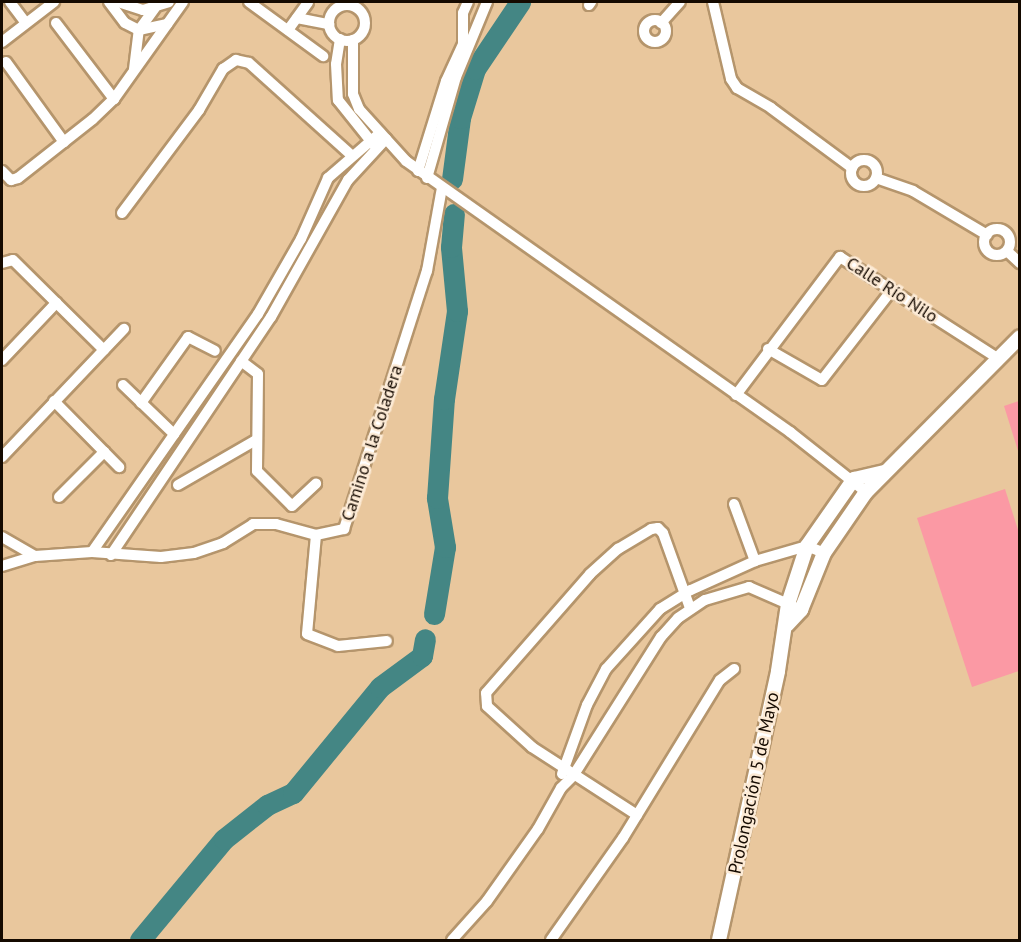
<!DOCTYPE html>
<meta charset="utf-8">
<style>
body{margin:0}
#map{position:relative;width:1021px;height:942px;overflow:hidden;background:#e9c79d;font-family:"PT Sans",sans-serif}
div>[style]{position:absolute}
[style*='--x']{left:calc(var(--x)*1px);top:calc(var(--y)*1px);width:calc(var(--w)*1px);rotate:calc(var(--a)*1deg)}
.green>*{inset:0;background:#fb99a4}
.river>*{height:21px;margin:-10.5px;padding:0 10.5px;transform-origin:10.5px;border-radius:10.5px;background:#448684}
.roads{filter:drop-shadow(2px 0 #b5956c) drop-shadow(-2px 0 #b5956c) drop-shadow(0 2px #b5956c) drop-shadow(0 -2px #b5956c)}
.minor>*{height:10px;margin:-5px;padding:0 5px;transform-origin:5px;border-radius:5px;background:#fff}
.minor>.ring{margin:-5px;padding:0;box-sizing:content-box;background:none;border:10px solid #fff;border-radius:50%}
.tertiary>*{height:14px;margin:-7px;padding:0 7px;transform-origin:7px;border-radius:7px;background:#fff}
span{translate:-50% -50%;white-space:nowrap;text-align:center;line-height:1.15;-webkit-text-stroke:5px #fdebd6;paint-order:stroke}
.street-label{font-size:18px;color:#150a00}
.frame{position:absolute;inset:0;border:3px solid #150a00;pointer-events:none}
</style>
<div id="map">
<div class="green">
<div style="clip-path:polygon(1019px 401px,1020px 401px,1019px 454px,1004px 406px)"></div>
<div style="clip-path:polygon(1005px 489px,1019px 533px,1019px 671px,972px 687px,917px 518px)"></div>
</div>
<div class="river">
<div style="--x:452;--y:179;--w:62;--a:-82.5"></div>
<div style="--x:460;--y:118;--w:51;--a:-73"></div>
<div style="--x:475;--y:69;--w:81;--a:-56.1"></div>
<div style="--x:434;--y:614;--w:68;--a:-80.7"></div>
<div style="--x:445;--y:547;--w:50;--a:-99.3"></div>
<div style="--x:437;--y:498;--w:99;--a:-86"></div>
<div style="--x:444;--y:399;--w:89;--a:-81.6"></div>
<div style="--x:457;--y:311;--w:64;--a:-95.4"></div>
<div style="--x:451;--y:247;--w:33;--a:-85"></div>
<div style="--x:140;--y:940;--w:131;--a:-50.3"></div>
<div style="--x:224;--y:839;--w:55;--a:-38.3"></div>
<div style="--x:267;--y:805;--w:29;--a:-25"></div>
<div style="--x:293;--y:793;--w:137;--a:-50.6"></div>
<div style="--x:380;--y:687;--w:52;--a:-36.4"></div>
<div style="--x:422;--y:656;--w:17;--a:-80"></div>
</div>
<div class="roads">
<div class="minor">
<div style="--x:10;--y:2;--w:26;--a:53"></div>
<div style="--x:109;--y:2;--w:26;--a:53"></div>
<div style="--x:125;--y:23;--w:16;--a:27"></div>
<div style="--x:139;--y:30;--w:29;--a:-12"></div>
<div style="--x:118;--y:2;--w:26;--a:18"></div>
<div style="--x:143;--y:10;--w:27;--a:-17"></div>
<div style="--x:249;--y:2;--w:92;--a:36.1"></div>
<div style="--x:713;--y:2;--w:79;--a:76.8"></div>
<div style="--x:731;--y:79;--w:11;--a:56"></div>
<div style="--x:737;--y:88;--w:39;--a:30"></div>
<div style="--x:771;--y:108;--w:101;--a:36.5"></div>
<div style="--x:589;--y:5;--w:4;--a:-56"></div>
<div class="ring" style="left:329px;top:5px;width:26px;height:26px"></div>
<div style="--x:297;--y:18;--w:33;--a:11"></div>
<div class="ring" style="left:644px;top:20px;width:12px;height:12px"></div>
<div style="--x:56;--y:23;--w:96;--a:52.7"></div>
<div style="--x:661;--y:23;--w:28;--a:-48"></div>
<div style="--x:288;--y:30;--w:34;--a:-54"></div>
<div style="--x:340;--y:39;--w:25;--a:99"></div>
<div style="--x:336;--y:64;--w:36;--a:87"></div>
<div style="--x:338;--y:100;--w:58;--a:51.3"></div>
<div style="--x:353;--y:40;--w:54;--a:90"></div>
<div style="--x:353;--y:94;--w:16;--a:68"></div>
<div style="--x:359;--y:109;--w:70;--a:47.9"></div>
<div style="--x:406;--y:161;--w:470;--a:35.2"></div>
<div style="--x:790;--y:432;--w:97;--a:38.3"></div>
<div style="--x:2;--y:42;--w:66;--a:-37.6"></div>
<div style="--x:6;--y:62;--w:99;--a:54.1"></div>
<div style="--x:134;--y:69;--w:39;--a:-83"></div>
<div style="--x:139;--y:30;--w:27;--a:-54"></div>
<div class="ring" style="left:851px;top:160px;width:16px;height:16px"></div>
<div style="--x:2;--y:171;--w:13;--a:45"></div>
<div style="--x:11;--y:180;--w:7;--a:-16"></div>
<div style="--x:18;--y:178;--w:95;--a:-38.2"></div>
<div style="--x:93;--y:119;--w:29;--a:-44"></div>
<div style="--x:114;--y:99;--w:119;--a:-54.6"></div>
<div style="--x:418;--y:171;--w:94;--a:-72.7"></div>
<div style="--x:446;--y:81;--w:41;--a:-65.3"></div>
<div style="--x:463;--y:44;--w:31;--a:-90"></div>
<div style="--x:463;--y:13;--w:12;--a:-66"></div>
<div style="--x:427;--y:178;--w:105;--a:-74"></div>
<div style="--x:456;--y:77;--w:81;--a:-67.5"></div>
<div style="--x:876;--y:178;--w:39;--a:19"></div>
<div style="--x:913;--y:191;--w:86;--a:30.7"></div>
<div style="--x:122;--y:213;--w:129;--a:-53.2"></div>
<div style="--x:199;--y:110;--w:48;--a:-59.7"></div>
<div style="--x:223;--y:69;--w:16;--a:-35"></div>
<div style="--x:236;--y:60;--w:13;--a:13"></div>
<div style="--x:249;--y:63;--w:137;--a:42"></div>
<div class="ring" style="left:984px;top:229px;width:16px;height:16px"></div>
<div style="--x:1007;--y:251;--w:18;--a:43"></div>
<div style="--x:2;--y:263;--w:11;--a:-15"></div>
<div style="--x:13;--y:260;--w:128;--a:44.7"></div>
<div style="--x:768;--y:349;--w:62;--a:29.9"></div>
<div style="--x:822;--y:380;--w:113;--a:-52.2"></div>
<div style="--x:2;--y:360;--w:79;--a:-46.5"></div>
<div style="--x:241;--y:361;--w:21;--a:37"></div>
<div style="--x:258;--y:374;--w:97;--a:90.6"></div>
<div style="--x:257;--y:471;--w:49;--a:45"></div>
<div style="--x:292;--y:506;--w:33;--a:-43"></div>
<div style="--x:123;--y:385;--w:71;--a:43.9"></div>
<div style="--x:736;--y:395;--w:173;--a:-53"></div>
<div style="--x:840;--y:257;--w:189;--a:32.7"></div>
<div style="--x:54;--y:401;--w:93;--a:45.4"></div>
<div style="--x:141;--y:403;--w:81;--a:-54.5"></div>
<div style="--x:188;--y:337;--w:30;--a:27"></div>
<div style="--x:2;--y:457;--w:177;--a:-46.4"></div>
<div style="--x:178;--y:485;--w:90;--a:-30"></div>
<div style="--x:59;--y:497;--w:64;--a:-45"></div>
<div style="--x:734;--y:504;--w:61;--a:69.8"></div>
<div style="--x:316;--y:535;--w:99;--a:95.2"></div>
<div style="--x:307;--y:634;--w:33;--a:21"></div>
<div style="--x:338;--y:646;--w:49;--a:-5.8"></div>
<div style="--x:2;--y:537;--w:38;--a:30"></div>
<div style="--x:92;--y:552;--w:290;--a:-55.1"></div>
<div style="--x:258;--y:314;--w:86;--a:-60.2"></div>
<div style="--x:301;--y:239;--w:67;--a:-66.1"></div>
<div style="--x:328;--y:178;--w:69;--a:-40.9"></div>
<div style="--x:111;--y:555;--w:287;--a:-56.1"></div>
<div style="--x:271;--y:317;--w:157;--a:-60.7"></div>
<div style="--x:348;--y:180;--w:56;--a:-47.2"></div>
<div style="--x:2;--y:566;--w:34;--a:-17"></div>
<div style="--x:35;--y:556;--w:57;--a:-4"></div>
<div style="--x:92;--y:552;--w:69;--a:4.1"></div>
<div style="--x:161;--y:557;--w:33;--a:-7"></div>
<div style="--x:194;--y:553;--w:31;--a:-19"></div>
<div style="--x:223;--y:543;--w:36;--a:-32"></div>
<div style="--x:253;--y:524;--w:23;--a:0"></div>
<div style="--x:276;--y:524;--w:41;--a:15.4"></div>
<div style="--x:316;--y:535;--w:29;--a:-12"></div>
<div style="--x:344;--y:529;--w:271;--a:-72.2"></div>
<div style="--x:427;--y:271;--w:84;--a:-79.8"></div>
<div style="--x:562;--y:774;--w:73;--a:-70.1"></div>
<div style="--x:587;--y:705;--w:41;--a:-62.2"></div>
<div style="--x:606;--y:669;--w:81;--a:-48"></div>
<div style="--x:660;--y:609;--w:36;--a:-32"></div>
<div style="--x:691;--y:590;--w:70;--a:-24.4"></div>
<div style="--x:755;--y:561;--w:54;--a:-16.1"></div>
<div style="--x:807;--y:546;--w:18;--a:22"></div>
<div style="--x:637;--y:815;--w:125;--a:-147.1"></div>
<div style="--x:532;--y:747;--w:61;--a:-137.7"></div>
<div style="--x:487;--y:706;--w:13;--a:-94"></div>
<div style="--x:486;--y:693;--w:158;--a:-48.8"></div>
<div style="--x:590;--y:574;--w:38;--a:-42"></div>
<div style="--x:618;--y:549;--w:39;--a:-31"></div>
<div style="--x:651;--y:529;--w:7;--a:-8"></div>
<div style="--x:658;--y:528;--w:7;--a:45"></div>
<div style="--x:663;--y:533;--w:80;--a:70.2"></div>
<div style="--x:452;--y:940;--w:52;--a:-48.1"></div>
<div style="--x:487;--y:901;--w:88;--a:-54.7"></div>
<div style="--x:538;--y:829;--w:47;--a:-60.7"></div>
<div style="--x:561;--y:788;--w:17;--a:-45"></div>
<div style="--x:573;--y:776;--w:165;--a:-57.7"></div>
<div style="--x:661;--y:637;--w:25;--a:-48"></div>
<div style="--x:678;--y:618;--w:32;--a:-34"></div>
<div style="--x:705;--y:600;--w:46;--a:-16.5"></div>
<div style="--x:749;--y:587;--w:48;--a:23.4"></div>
<div style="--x:551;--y:940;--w:125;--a:-54.8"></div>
<div style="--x:623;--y:838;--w:185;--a:-58.5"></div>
<div style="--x:720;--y:680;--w:18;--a:-38"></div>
</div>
<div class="tertiary">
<div style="--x:787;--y:625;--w:21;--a:-47"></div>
<div style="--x:801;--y:610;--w:61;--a:-68"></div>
<div style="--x:824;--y:553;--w:74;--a:-55.5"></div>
<div style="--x:866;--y:492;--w:218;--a:-45.2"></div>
<div style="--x:719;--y:940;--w:275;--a:-77.6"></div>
<div style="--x:778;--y:671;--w:68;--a:-81.5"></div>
<div style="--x:788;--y:604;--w:61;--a:-71.9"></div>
<div style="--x:807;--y:546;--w:82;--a:-55"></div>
<div style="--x:854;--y:479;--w:32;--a:-13"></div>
</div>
</div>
<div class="street-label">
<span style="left:892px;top:290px;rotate:33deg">Calle Río Nilo</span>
<span style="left:372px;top:443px;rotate:-72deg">Camino a la Coladera</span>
<span style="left:754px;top:783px;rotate:-78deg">Prolongación 5 de Mayo</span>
</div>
<div class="frame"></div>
</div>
